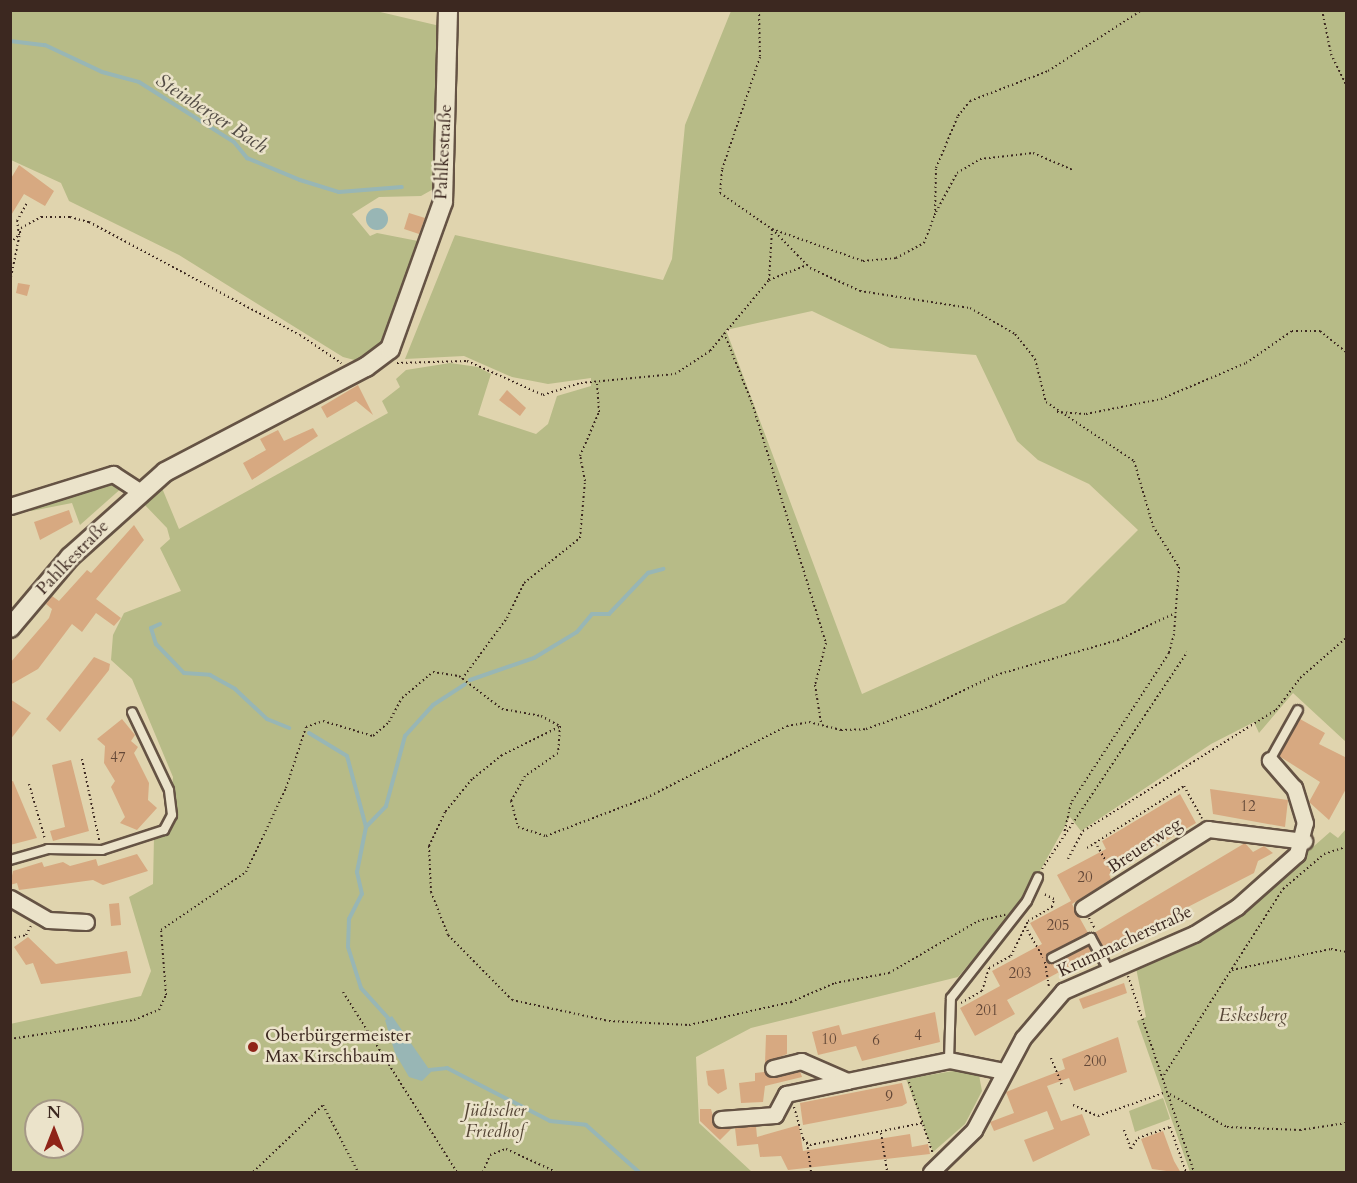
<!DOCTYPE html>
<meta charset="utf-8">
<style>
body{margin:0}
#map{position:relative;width:1357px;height:1183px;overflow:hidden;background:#e0d4ae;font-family:Cardo,serif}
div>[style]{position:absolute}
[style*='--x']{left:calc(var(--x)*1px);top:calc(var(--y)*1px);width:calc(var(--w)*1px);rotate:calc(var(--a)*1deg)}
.green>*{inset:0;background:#b7bb87}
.water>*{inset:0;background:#98b6b5}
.round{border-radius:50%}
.stream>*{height:4px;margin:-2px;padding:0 2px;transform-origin:2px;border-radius:2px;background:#98b6b5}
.building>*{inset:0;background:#d7a981}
.path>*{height:2px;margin-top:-1px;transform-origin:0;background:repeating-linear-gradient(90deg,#3c2820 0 1.5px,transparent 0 4.5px)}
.roads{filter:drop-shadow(2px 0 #655344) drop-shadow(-2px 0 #655344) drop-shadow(0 2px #655344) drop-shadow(0 -2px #655344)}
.service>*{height:8px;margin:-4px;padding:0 4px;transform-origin:4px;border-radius:4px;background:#ebe3ca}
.minor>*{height:15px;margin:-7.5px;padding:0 7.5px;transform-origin:7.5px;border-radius:7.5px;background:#ebe3ca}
.tertiary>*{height:18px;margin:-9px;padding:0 9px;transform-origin:9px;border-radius:9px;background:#ebe3ca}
.dots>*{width:16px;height:16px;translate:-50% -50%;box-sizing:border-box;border:3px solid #ebe3ca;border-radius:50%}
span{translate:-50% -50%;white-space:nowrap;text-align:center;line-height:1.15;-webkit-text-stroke:5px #ebe3ca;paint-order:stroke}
.number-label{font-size:15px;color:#634838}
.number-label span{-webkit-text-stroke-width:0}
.street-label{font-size:18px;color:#3c2820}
.park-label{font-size:18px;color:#554535;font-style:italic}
.poi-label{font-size:18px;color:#3c2820}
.left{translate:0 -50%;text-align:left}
.water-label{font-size:20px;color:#534c45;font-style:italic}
.frame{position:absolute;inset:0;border:12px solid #3c2820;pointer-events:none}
.north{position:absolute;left:24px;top:1099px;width:60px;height:60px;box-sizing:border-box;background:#ebe3ca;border:2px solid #a59886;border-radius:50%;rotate:0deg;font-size:16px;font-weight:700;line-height:24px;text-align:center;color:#3c2820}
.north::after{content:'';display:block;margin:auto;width:21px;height:27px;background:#8f2418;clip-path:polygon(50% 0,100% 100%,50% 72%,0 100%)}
</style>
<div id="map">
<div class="green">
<div style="clip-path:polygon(10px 11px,376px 11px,440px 26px,437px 187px,421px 196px,379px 197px,352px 214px,370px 236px,377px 233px,423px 242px,387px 338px,373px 356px,362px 362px,343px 357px,179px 255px,69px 201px,61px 183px,11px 160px)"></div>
<div style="clip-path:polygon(evenodd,731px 11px,1346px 11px,1346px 742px,1293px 693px,1259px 733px,1254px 722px,1211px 744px,1081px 831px,1070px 817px,1026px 896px,958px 977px,751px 1028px,696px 1057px,699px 1123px,752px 1172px,11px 1172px,10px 1024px,141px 996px,151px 971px,129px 897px,153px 884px,154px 837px,169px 824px,173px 777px,132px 679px,111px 660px,113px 635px,124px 613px,181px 591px,160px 548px,170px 539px,167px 528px,143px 503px,162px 488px,179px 529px,388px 413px,382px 401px,400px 387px,396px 379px,406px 370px,450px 363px,478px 367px,491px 374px,478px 415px,536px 434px,548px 424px,557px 396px,591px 386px,591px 378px,548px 384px,512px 377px,464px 356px,405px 359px,455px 235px,663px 280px,672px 259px,685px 125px,731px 11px,812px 311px,890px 348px,976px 355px,1017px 441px,1038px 460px,1089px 484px,1138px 530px,1065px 603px,862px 694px,726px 330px,812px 311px,731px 11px,36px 1111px,72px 1111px,72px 1147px,36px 1147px,36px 1111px)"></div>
<div style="clip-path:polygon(106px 479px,124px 486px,80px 525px,72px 503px,31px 511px,30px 505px)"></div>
<div style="clip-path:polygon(1346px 829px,1346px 1172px,1190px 1172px,1137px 1021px,1146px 1017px,1136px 968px,1180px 950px,1232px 918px,1330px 832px,1338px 838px)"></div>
<div style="clip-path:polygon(965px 1069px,979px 1075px,982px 1091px,965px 1124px,933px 1152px,906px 1079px)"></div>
<div style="clip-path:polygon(1163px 1098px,1170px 1119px,1135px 1132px,1129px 1111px)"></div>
</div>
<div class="water">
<div class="round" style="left:366px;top:208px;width:22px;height:22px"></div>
<div style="clip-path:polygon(392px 1016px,431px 1072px,422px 1081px,409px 1077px,395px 1053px,385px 1020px)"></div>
</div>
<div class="stream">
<div style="--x:10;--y:41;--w:35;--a:7"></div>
<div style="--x:45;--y:45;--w:63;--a:25.3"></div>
<div style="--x:102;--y:72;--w:38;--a:15"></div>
<div style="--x:139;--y:82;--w:112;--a:32.3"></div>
<div style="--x:234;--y:142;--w:21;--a:51"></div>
<div style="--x:247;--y:158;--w:57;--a:22.5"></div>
<div style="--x:300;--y:180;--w:41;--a:17.1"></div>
<div style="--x:339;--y:192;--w:63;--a:-4.5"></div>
<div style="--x:160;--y:624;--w:10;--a:156"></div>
<div style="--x:151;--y:628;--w:17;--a:73"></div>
<div style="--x:156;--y:644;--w:40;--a:46"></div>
<div style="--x:184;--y:673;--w:26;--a:4"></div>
<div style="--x:210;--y:675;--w:29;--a:29"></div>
<div style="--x:235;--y:689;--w:44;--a:43.2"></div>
<div style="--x:267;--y:719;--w:24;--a:22"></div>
<div style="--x:470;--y:680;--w:68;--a:-19"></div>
<div style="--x:534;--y:658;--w:50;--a:-31.2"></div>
<div style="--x:577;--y:632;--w:23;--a:-50"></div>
<div style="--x:592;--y:614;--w:17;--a:0"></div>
<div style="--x:609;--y:614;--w:57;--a:-46.4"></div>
<div style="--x:648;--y:573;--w:16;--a:-15"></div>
<div style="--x:309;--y:733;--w:44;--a:31.2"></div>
<div style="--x:347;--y:756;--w:73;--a:75"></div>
<div style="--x:389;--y:1019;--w:42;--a:-132.1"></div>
<div style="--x:361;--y:988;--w:43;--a:-107.6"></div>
<div style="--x:348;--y:947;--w:28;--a:-88"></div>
<div style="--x:349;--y:919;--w:28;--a:-63"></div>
<div style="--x:362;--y:894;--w:23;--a:-103"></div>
<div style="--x:357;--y:872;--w:46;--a:-78.7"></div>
<div style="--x:366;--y:827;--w:29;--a:-46"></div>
<div style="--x:386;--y:806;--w:73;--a:-74.8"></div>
<div style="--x:405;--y:736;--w:42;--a:-47.9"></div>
<div style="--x:433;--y:705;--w:38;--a:-33"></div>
<div style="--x:429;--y:1070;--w:18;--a:-6"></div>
<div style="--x:447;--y:1068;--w:116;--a:27.2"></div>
<div style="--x:550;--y:1121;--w:36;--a:6"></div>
<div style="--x:586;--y:1125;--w:71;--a:41.6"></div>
</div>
<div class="building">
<div style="clip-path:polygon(19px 165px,54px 191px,45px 206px,24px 194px,10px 217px,10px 180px)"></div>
<div style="clip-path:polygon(409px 213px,425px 218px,419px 234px,404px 229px)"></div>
<div style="clip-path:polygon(18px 283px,30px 285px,27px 296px,16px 293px)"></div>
<div style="clip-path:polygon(358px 385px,373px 415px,356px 401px,327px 418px,321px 407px)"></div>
<div style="clip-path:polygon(507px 390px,526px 408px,520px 416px,499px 400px)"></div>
<div style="clip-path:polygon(313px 428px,318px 436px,252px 480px,243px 463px,266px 450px,260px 439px,278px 430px,284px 441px)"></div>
<div style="clip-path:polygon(69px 510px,73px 522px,40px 540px,34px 522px)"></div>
<div style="clip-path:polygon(134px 525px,144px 540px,96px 599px,121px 618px,114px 626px,96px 613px,82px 632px,72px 624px,38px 669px,10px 685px,10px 663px,49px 618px,52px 609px,46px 604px,52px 596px,59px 601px,87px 570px,91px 573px)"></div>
<div style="clip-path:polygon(94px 657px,110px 664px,109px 670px,60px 732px,46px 719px)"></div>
<div style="clip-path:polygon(10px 699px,31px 713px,10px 740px)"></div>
<div style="clip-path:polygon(122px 719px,135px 735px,131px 741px,138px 747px,134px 753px,149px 783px,148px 800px,157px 808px,137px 830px,120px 823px,125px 817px,111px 787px,115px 781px,104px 763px,105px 746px,97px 739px)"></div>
<div style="clip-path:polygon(1300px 719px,1325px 733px,1319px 744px,1347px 758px,1347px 787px,1329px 820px,1309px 802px,1320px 782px,1279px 756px)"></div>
<div style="clip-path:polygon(71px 760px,89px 831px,53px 841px,50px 831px,65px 827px,52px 765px)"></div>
<div style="clip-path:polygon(13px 781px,37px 838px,10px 845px,10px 782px)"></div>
<div style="clip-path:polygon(1210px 789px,1288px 800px,1285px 827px,1213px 814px)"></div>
<div style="clip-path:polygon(1180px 794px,1196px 823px,1109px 874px,1111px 879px,1072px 904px,1088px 933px,1046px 958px,1054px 964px,1089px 946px,1093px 954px,1007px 1000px,1015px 1014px,975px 1036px,960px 1008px,1000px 986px,992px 971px,1042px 944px,1030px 923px,1071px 901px,1057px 875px,1106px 849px,1102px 841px)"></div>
<div style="clip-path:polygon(1245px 843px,1253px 852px,1264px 846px,1273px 853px,1258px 861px,1254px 873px,1180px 911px,1175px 920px,1141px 935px,1136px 944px,1121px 952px,1104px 948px,1094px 933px)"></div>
<div style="clip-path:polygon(137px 854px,148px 871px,103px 885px,93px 880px,19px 890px,17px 883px,10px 885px,13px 871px,42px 862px,44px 867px,63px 862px,70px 866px,96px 859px,98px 866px)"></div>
<div style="clip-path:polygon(119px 903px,121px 925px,111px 926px,109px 904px)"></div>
<div style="clip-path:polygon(28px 937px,56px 964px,127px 951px,131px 973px,41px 984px,33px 963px,26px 965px,14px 947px)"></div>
<div style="clip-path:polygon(1124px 983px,1127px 993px,1083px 1009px,1079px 999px)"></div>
<div style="clip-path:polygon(935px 1012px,940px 1042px,862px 1061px,856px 1046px,818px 1055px,812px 1032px,839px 1025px,842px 1035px)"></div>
<div style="clip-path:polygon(766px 1035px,787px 1035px,787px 1054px,765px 1063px)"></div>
<div style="clip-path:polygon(1118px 1037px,1127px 1072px,1074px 1091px,1069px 1078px,1047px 1086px,1061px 1121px,1082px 1114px,1090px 1135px,1033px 1162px,1024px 1140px,1054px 1129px,1047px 1111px,994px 1131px,990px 1122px,1014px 1113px,1006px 1092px,1065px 1069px,1062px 1059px)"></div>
<div style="clip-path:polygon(724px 1069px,727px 1089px,718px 1094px,708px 1085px,706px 1071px)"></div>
<div style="clip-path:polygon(765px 1072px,775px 1078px,800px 1071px,802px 1077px,765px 1086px,763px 1102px,741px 1103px,739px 1083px,755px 1081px,755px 1073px)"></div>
<div style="clip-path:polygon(902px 1083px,907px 1103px,902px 1106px,803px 1125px,800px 1103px)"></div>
<div style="clip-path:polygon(700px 1109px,711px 1109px,716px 1127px,732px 1128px,720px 1140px,700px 1121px)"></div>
<div style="clip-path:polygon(799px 1125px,803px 1151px,910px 1134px,913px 1154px,912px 1147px,928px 1144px,930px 1154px,788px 1170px,781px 1156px,760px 1157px,758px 1144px,737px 1146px,735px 1128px,756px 1126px,757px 1137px)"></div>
<div style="clip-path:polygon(1163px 1131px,1174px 1161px,1181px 1173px,1152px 1169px,1141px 1139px)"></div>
</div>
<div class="path">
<div style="--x:759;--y:10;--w:47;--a:88.8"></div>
<div style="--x:760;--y:57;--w:119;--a:108.6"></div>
<div style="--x:722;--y:170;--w:23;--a:95"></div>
<div style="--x:720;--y:193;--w:63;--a:34.7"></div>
<div style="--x:772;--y:229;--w:96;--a:19.4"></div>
<div style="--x:863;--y:261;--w:33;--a:-5"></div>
<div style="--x:896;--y:258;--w:32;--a:-28"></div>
<div style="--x:924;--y:243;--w:30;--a:-69"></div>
<div style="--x:935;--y:215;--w:47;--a:-88.8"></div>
<div style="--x:936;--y:168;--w:56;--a:-67.1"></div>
<div style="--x:958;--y:116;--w:19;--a:-51"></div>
<div style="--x:970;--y:101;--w:84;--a:-21"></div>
<div style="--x:1048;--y:71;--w:112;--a:-33"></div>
<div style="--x:1322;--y:10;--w:45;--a:78.4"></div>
<div style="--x:1331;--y:54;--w:34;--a:64"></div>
<div style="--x:936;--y:212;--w:44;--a:-61.7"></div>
<div style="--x:957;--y:173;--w:27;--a:-31"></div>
<div style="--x:980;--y:159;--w:53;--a:-6.5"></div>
<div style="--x:1033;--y:153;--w:43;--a:23"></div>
<div style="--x:772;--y:229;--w:54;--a:45.7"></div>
<div style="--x:810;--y:268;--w:55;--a:24.7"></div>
<div style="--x:860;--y:291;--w:111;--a:8.8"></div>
<div style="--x:970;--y:308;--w:52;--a:30"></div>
<div style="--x:1015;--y:334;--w:32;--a:51"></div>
<div style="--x:1035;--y:359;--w:44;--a:75.7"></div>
<div style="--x:1046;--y:402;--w:106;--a:33.8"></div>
<div style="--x:1134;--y:461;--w:68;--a:73.7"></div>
<div style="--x:1153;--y:526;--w:49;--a:57.6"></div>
<div style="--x:1179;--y:567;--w:67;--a:94.3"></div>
<div style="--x:1174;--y:634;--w:20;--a:105"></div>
<div style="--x:1169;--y:653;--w:179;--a:123.2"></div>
<div style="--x:1071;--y:803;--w:32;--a:103"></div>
<div style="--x:10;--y:243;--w:12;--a:-42"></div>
<div style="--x:19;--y:235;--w:14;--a:-98"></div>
<div style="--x:17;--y:221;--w:21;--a:-61"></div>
<div style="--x:11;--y:277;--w:50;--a:-78.5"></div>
<div style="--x:21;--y:228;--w:23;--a:-29"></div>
<div style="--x:41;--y:217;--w:29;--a:0"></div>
<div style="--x:70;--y:217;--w:20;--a:15"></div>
<div style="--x:89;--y:222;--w:239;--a:28.2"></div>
<div style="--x:300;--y:335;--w:50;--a:34.3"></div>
<div style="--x:769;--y:280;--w:41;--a:-21.5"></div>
<div style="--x:724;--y:333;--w:75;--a:68.2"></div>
<div style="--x:752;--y:403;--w:251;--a:72.9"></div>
<div style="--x:826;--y:643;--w:43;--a:104.7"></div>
<div style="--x:815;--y:685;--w:39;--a:81"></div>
<div style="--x:397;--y:363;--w:70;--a:-1.6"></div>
<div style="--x:467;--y:361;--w:83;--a:24.1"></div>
<div style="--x:543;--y:395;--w:40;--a:-18"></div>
<div style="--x:581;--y:383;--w:94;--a:-5.5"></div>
<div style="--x:675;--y:374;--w:42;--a:-33.3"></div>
<div style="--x:710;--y:351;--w:92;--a:-50.3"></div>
<div style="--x:769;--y:280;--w:51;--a:-86.6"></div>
<div style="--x:1057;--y:412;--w:29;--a:4"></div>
<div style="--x:1086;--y:414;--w:76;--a:-11.3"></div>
<div style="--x:1161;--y:399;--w:92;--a:-23"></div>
<div style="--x:1246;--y:363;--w:56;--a:-34.8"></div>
<div style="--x:1292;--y:331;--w:28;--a:0"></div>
<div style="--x:1320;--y:331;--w:33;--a:39"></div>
<div style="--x:462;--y:679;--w:76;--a:-53.6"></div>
<div style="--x:507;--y:618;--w:39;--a:-64"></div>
<div style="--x:524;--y:583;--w:72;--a:-38.8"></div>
<div style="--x:580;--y:538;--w:57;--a:-85"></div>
<div style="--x:585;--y:481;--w:25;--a:-101"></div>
<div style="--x:580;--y:456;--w:48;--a:-66.6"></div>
<div style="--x:599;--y:412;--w:30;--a:-94"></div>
<div style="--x:559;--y:727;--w:64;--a:153.8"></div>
<div style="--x:502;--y:755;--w:38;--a:141"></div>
<div style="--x:472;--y:779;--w:43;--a:129.3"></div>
<div style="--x:445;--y:812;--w:38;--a:115"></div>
<div style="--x:429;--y:846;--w:46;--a:87.5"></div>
<div style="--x:431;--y:892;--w:46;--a:68.4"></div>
<div style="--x:448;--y:935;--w:91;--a:45.4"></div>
<div style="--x:512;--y:1000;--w:99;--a:12.2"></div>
<div style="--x:609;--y:1021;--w:80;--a:2.9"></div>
<div style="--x:689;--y:1025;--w:105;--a:-12.7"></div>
<div style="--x:791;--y:1002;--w:48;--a:-23.4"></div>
<div style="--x:835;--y:983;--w:55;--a:-10.5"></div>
<div style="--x:889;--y:973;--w:103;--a:-30.3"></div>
<div style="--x:978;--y:921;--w:28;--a:-13"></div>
<div style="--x:82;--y:759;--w:83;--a:78.1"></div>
<div style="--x:29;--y:784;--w:57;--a:73.8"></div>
<div style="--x:1095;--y:842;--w:36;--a:60"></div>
<div style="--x:1087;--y:848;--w:115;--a:-32.6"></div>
<div style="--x:1184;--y:786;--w:37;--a:61"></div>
<div style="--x:1068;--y:859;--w:32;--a:-62"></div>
<div style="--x:1083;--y:831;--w:228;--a:-32.1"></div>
<div style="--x:1276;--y:710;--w:40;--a:-53"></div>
<div style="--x:1300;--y:678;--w:61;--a:-41"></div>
<div style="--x:1042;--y:869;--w:261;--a:-56.2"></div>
<div style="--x:1089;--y:918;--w:13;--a:61"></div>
<div style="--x:1025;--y:926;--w:36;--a:60"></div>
<div style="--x:10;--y:939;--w:16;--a:-14"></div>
<div style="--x:26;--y:935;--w:10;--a:-61"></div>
<div style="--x:1045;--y:962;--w:26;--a:81"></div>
<div style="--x:1232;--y:970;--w:101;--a:-12"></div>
<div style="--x:1331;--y:949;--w:15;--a:11"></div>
<div style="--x:1128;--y:976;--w:207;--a:71.4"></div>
<div style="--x:343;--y:992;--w:213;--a:57.7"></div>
<div style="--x:961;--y:1003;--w:24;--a:-30"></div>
<div style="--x:982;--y:991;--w:24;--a:-73"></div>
<div style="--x:989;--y:968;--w:25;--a:-29"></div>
<div style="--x:1011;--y:956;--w:39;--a:-64"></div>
<div style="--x:1028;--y:921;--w:28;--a:-30"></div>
<div style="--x:1052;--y:907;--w:8;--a:-76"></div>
<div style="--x:1054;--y:899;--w:13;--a:-153"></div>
<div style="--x:10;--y:1039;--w:125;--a:-8.7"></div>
<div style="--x:134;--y:1020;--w:27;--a:-22"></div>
<div style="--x:159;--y:1010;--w:17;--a:-65"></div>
<div style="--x:166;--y:995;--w:65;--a:-94.4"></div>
<div style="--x:161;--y:930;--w:103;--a:-34.3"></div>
<div style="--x:246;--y:872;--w:93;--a:-64.5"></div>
<div style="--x:286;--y:788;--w:64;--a:-71.8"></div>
<div style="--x:306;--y:727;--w:18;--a:-19"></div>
<div style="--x:323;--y:721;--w:52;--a:16.7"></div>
<div style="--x:373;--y:736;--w:21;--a:-41"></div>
<div style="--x:389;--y:722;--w:27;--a:-62"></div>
<div style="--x:402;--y:698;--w:40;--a:-40"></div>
<div style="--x:433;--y:672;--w:26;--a:9"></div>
<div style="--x:459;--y:676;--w:54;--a:37.5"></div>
<div style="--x:502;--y:709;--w:40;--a:10"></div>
<div style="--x:541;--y:716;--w:21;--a:28"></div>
<div style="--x:560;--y:726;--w:27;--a:94"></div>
<div style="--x:558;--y:753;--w:40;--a:145.1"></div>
<div style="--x:525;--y:776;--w:29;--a:119"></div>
<div style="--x:511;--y:801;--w:27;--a:75"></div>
<div style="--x:518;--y:827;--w:29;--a:18"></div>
<div style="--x:546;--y:836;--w:107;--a:-20.8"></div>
<div style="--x:646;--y:798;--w:158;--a:-27.1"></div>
<div style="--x:787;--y:726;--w:22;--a:-10"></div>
<div style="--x:809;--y:722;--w:33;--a:14"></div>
<div style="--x:841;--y:730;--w:25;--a:-2"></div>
<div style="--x:866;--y:729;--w:69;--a:-19.5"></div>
<div style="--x:931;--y:706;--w:72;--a:-25.5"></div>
<div style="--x:996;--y:675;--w:127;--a:-16"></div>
<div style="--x:1118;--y:640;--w:63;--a:-25.3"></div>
<div style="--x:1051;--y:1058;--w:31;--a:68"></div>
<div style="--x:1164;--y:1075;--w:221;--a:-57.4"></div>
<div style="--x:1283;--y:889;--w:54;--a:-40.5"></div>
<div style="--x:1324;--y:854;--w:23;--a:-18"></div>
<div style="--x:909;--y:1082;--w:76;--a:71.6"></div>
<div style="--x:1170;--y:1094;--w:66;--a:30.1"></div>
<div style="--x:1227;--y:1127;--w:73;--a:2.4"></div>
<div style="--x:1300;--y:1130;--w:47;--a:-8.7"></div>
<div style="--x:1073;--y:1105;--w:27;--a:24"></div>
<div style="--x:1098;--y:1116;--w:75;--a:-19.4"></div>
<div style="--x:794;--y:1107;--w:33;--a:74"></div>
<div style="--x:803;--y:1139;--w:9;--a:41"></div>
<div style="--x:810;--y:1145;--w:115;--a:-11"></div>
<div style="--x:1124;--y:1130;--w:20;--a:70"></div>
<div style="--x:881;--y:1133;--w:39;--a:81"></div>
<div style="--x:807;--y:1143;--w:29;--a:82"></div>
<div style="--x:1131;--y:1149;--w:13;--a:-58"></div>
<div style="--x:1138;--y:1138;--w:34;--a:-19"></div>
<div style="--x:1170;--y:1127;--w:48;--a:70.4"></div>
<div style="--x:253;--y:1172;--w:97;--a:-43.7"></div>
<div style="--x:323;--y:1105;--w:76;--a:62.4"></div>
<div style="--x:483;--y:1172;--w:18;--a:-68"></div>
<div style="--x:490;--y:1155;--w:17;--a:-21"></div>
<div style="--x:506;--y:1149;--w:55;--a:24.7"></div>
<div style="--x:906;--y:1172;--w:11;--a:0"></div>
</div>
<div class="roads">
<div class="service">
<div style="--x:1270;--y:760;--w:57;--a:-60.8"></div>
<div style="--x:10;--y:860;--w:40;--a:-16"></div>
<div style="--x:48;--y:849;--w:54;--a:1.1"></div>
<div style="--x:102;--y:850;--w:65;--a:-17.9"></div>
<div style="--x:164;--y:830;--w:17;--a:-62"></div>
<div style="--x:172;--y:815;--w:25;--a:-97"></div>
<div style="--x:169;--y:790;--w:86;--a:-115.4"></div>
<div style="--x:1052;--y:958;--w:44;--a:-27.1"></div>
<div style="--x:1091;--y:938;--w:38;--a:61"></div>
<div style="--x:949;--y:1060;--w:62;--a:-88.2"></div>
<div style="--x:951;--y:998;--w:123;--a:-51.9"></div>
<div style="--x:1027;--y:901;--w:26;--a:-65"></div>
</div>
<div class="minor">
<div style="--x:10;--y:506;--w:108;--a:-17.3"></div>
<div style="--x:113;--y:474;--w:33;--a:33"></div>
<div style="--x:10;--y:898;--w:44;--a:30.1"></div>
<div style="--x:48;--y:920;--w:38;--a:3"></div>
<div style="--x:1083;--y:908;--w:148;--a:-32.3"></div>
<div style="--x:1208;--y:829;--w:97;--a:7.1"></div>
<div style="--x:773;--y:1068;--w:29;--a:-14"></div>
<div style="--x:801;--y:1061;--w:50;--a:23.5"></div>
<div style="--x:847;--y:1081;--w:104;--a:-11.6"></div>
<div style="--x:949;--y:1060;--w:55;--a:11.5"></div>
<div style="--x:721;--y:1119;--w:54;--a:-4.2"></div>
<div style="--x:775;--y:1115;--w:24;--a:-62"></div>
<div style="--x:786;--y:1094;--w:62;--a:-12"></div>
<div style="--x:931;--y:1172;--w:60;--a:-44.3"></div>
<div style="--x:974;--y:1130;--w:104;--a:-62"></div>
<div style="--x:1023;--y:1038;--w:62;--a:-49.6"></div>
<div style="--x:1063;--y:991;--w:143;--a:-23.5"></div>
<div style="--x:1194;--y:934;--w:51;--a:-32.1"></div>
<div style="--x:1237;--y:907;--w:80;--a:-41.5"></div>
<div style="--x:1297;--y:854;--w:32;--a:-76"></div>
<div style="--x:1305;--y:823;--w:37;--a:-107"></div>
<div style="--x:1294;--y:788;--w:37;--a:-131"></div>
</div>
<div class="tertiary">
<div style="--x:10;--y:628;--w:93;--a:-49.8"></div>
<div style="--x:70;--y:557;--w:127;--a:-41.8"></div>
<div style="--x:165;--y:472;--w:227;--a:-27.6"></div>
<div style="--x:366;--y:367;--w:30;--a:-37"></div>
<div style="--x:390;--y:349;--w:156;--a:-70.2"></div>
<div style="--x:443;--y:202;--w:192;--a:-88.5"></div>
</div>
</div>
<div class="dots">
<div style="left:253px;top:1047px;background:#8f2418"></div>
</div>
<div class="number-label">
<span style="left:118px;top:758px">47</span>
<span style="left:1248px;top:807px">12</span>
<span style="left:1085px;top:878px">20</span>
<span style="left:1058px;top:926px">205</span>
<span style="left:1020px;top:974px">203</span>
<span style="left:987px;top:1011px">201</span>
<span style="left:918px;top:1036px">4</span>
<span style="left:829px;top:1040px">10</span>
<span style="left:876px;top:1041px">6</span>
<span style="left:1095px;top:1062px">200</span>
<span style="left:889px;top:1097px">9</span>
</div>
<div class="street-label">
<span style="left:444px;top:152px;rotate:-87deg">Pahlkestraße</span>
<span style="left:73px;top:558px;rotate:-46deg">Pahlkestraße</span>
<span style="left:1145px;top:846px;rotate:-34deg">Breuerweg</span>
<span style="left:1125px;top:942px;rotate:-25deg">Krummacherstraße</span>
</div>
<div class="park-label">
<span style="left:1253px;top:1016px">Eskesberg</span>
<span style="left:495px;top:1122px">Jüdischer<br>Friedhof</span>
</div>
<div class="poi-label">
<span class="left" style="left:265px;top:1047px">Oberbürgermeister<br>Max Kirschbaum</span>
</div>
<div class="water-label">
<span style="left:212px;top:113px;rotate:33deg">Steinberger Bach</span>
</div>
<div class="frame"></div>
<div class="north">N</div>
</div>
